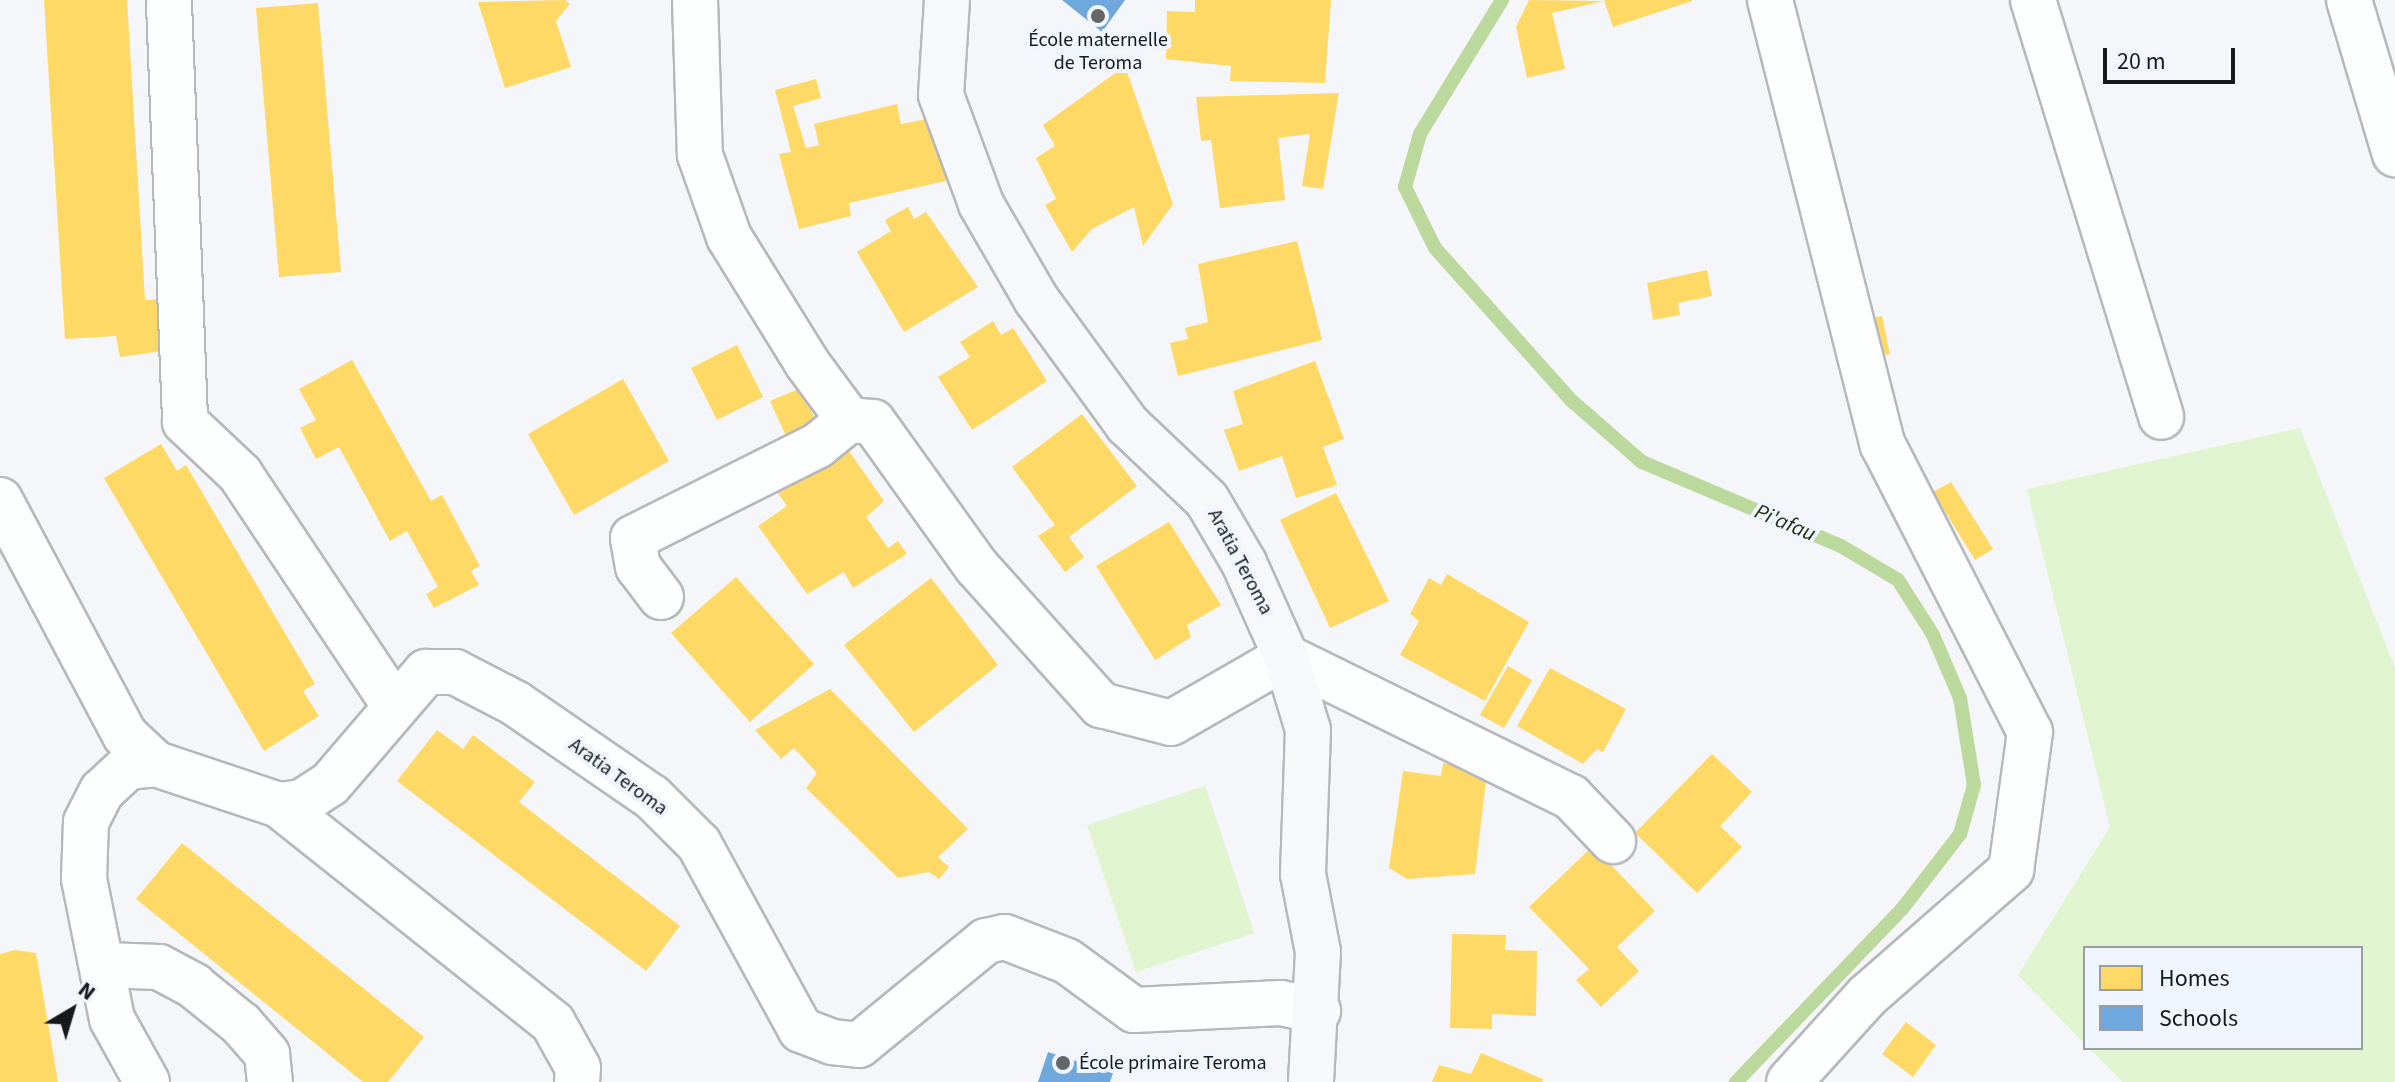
<!DOCTYPE html>
<meta charset="utf-8">
<style>
body{margin:0}
#map{position:relative;width:2395px;height:1082px;overflow:hidden;background:#f4f6fa;font-family:"Source Sans 3",sans-serif}
div>[style]{position:absolute}
[style*='--x']{left:calc(var(--x)*1px);top:calc(var(--y)*1px);width:calc(var(--w)*1px);rotate:calc(var(--a)*1deg)}
.green>*{inset:0;background:#e0f4cf}
.homes>*{inset:0;background:#ffd966}
.schools>*{inset:0;background:#6fa8dc}
.stream>*{height:14px;margin:-7px;padding:0 7px;transform-origin:7px;border-radius:7px;background:#bbd99c}
.roads{filter:drop-shadow(2px 0 #b7b8bc) drop-shadow(-2px 0 #b7b8bc) drop-shadow(0 2px #b7b8bc) drop-shadow(0 -2px #b7b8bc)}
.street>*{height:44px;margin:-22px;padding:0 22px;transform-origin:22px;border-radius:22px;background:#fdfefe}
.secondary>*{height:44px;margin:-22px;padding:0 22px;transform-origin:22px;border-radius:22px;background:#f7f8fa}
.dots>*{width:22px;height:22px;translate:-50% -50%;box-sizing:border-box;border:4px solid #f0f5fe;border-radius:50%}
span{translate:-50% -50%;white-space:nowrap;text-align:center;line-height:1.15;-webkit-text-stroke:8px #f0f5fe;paint-order:stroke}
.poi-label{font-size:20px;color:#17191c}
.left{translate:0 -50%;text-align:left}
.street-label{font-size:20px;color:#17191c}
.water-label{font-size:22px;color:#22310d;font-style:italic}
.legend{position:absolute;left:2083px;top:946px;width:280px;height:104px;box-sizing:border-box;background:#f0f5fe;border:2px solid #999da4;margin:0;padding:10px 14px;list-style:none;font-size:24px;color:#17191c}
.legend li{display:flex;align-items:center;gap:16px;height:40px}
.legend b{width:40px;border:2px solid #999da4}
.north{position:absolute;left:32px;top:970px;width:80px;height:80px;-webkit-text-stroke:6px #f0f5fe;paint-order:stroke;rotate:38deg;font-size:22px;font-weight:700;line-height:32px;text-align:center;color:#17191c}
.north::after{content:'';display:block;margin:auto;width:28px;height:36px;background:#17191c;clip-path:polygon(50% 0,100% 100%,50% 72%,0 100%)}
.scale{position:absolute;left:2103px;top:48px;width:132px;height:36px;box-sizing:border-box;border:4px solid #17191c;border-top:0;padding-left:10px;font-size:24px;line-height:28px;white-space:nowrap;color:#17191c;-webkit-text-stroke:6px #f0f5fe;paint-order:stroke}
</style>
<div id="map">
<div class="green">
<div style="clip-path:polygon(2300px 428px,2395px 668px,2395px 1082px,2123px 1082px,2089px 1048px,2361px 1048px,2361px 948px,2085px 948px,2085px 1044px,2018px 975px,2110px 827px,2027px 489px)"></div>
<div style="clip-path:polygon(1205px 786px,1254px 933px,1136px 972px,1087px 825px)"></div>
</div>
<div class="homes">
<div style="clip-path:polygon(44px 0,127px 0,145px 300px,162px 299px,169px 350px,120px 357px,116px 336px,65px 339px)"></div>
<div style="clip-path:polygon(565px 0,570px 4px,556px 21px,571px 67px,505px 88px,478px 2px)"></div>
<div style="clip-path:polygon(1195px 0,1331px 0,1325px 83px,1230px 81px,1231px 66px,1166px 59px,1167px 11px,1195px 12px)"></div>
<div style="clip-path:polygon(1529px 0,1604px 1px,1552px 13px,1565px 69px,1527px 78px,1516px 27px)"></div>
<div style="clip-path:polygon(1604px 0,1692px 0,1692px 1px,1613px 27px)"></div>
<div style="clip-path:polygon(318px 3px,341px 272px,279px 277px,256px 8px)"></div>
<div style="clip-path:polygon(1125px 66px,1173px 204px,1143px 246px,1134px 207px,1092px 229px,1072px 252px,1045px 205px,1056px 199px,1036px 158px,1055px 146px,1043px 125px)"></div>
<div style="clip-path:polygon(816px 79px,821px 98px,793px 106px,806px 148px,819px 145px,814px 124px,897px 104px,901px 124px,937px 117px,954px 179px,849px 203px,851px 216px,799px 229px,779px 154px,791px 152px,775px 90px)"></div>
<div style="clip-path:polygon(1339px 93px,1323px 189px,1302px 186px,1310px 134px,1278px 138px,1285px 200px,1220px 208px,1211px 140px,1201px 141px,1196px 97px)"></div>
<div style="clip-path:polygon(908px 207px,914px 219px,926px 212px,978px 287px,904px 332px,857px 252px,891px 231px,885px 220px)"></div>
<div style="clip-path:polygon(1297px 241px,1322px 340px,1178px 376px,1170px 343px,1188px 339px,1185px 328px,1208px 322px,1198px 264px)"></div>
<div style="clip-path:polygon(1707px 270px,1712px 296px,1678px 303px,1680px 315px,1653px 320px,1647px 283px)"></div>
<div style="clip-path:polygon(1882px 316px,1890px 354px,1875px 357px,1866px 319px)"></div>
<div style="clip-path:polygon(993px 321px,1001px 335px,1013px 328px,1047px 381px,972px 430px,938px 377px,970px 357px,960px 342px)"></div>
<div style="clip-path:polygon(737px 345px,763px 397px,717px 420px,691px 368px)"></div>
<div style="clip-path:polygon(352px 360px,431px 501px,442px 495px,480px 566px,471px 571px,479px 585px,434px 608px,426px 594px,438px 587px,407px 531px,390px 541px,339px 447px,316px 459px,300px 428px,316px 420px,299px 389px)"></div>
<div style="clip-path:polygon(1315px 361px,1344px 439px,1323px 447px,1337px 485px,1296px 498px,1282px 456px,1239px 471px,1224px 430px,1243px 424px,1233px 391px)"></div>
<div style="clip-path:polygon(623px 379px,669px 461px,574px 515px,528px 434px)"></div>
<div style="clip-path:polygon(801px 388px,816px 422px,786px 436px,770px 401px)"></div>
<div style="clip-path:polygon(1082px 414px,1137px 486px,1069px 537px,1084px 557px,1065px 572px,1038px 536px,1055px 525px,1012px 467px)"></div>
<div style="clip-path:polygon(161px 444px,177px 471px,186px 465px,315px 684px,303px 691px,319px 716px,264px 751px,104px 478px)"></div>
<div style="clip-path:polygon(846px 447px,884px 501px,866px 517px,888px 548px,898px 541px,907px 554px,853px 588px,844px 572px,807px 594px,758px 526px,787px 506px,776px 490px)"></div>
<div style="clip-path:polygon(1951px 482px,1993px 549px,1975px 560px,1933px 492px)"></div>
<div style="clip-path:polygon(1336px 493px,1389px 601px,1330px 628px,1280px 520px)"></div>
<div style="clip-path:polygon(1169px 522px,1221px 605px,1187px 625px,1191px 637px,1155px 660px,1096px 566px)"></div>
<div style="clip-path:polygon(1447px 574px,1529px 622px,1485px 701px,1400px 655px,1419px 621px,1410px 614px,1429px 578px,1441px 585px)"></div>
<div style="clip-path:polygon(736px 577px,814px 664px,750px 722px,671px 633px)"></div>
<div style="clip-path:polygon(931px 578px,998px 665px,914px 732px,844px 645px)"></div>
<div style="clip-path:polygon(1508px 666px,1532px 680px,1504px 728px,1480px 715px)"></div>
<div style="clip-path:polygon(1550px 668px,1626px 709px,1603px 752px,1597px 749px,1583px 764px,1517px 726px)"></div>
<div style="clip-path:polygon(830px 689px,968px 829px,938px 857px,949px 867px,939px 879px,929px 872px,898px 878px,806px 788px,817px 773px,794px 748px,781px 759px,755px 730px)"></div>
<div style="clip-path:polygon(437px 730px,463px 749px,473px 735px,535px 782px,519px 802px,680px 926px,646px 971px,397px 781px)"></div>
<div style="clip-path:polygon(1712px 754px,1752px 792px,1720px 826px,1742px 847px,1697px 893px,1635px 833px)"></div>
<div style="clip-path:polygon(1443px 763px,1487px 772px,1475px 874px,1407px 879px,1389px 868px,1403px 771px,1441px 776px)"></div>
<div style="clip-path:polygon(182px 843px,424px 1037px,388px 1082px,363px 1082px,136px 899px)"></div>
<div style="clip-path:polygon(1593px 846px,1655px 911px,1617px 947px,1639px 971px,1601px 1007px,1576px 980px,1589px 969px,1529px 907px)"></div>
<div style="clip-path:polygon(1452px 934px,1506px 935px,1505px 950px,1537px 951px,1536px 1016px,1492px 1014px,1492px 1029px,1450px 1028px)"></div>
<div style="clip-path:polygon(15px 950px,36px 953px,58px 1082px,0 1082px,0 954px)"></div>
<div style="clip-path:polygon(1906px 1022px,1936px 1045px,1913px 1077px,1882px 1054px)"></div>
<div style="clip-path:polygon(1481px 1053px,1543px 1079px,1542px 1082px,1432px 1082px,1439px 1065px,1471px 1074px)"></div>
</div>
<div class="schools">
<div style="clip-path:polygon(1062px 0,1125px 0,1102px 32px)"></div>
<div style="clip-path:polygon(1048px 1052px,1113px 1073px,1110px 1082px,1038px 1082px)"></div>
</div>
<div class="stream">
<div style="--x:1502;--y:0;--w:157;--a:121.5"></div>
<div style="--x:1420;--y:134;--w:55;--a:105.8"></div>
<div style="--x:1405;--y:187;--w:68;--a:63.8"></div>
<div style="--x:1435;--y:248;--w:205;--a:48.2"></div>
<div style="--x:1572;--y:401;--w:93;--a:41.1"></div>
<div style="--x:1642;--y:462;--w:216;--a:22.9"></div>
<div style="--x:1841;--y:546;--w:66;--a:30.8"></div>
<div style="--x:1898;--y:580;--w:65;--a:57.5"></div>
<div style="--x:1933;--y:635;--w:69;--a:66.8"></div>
<div style="--x:1960;--y:698;--w:88;--a:80.9"></div>
<div style="--x:1974;--y:785;--w:51;--a:105.9"></div>
<div style="--x:1960;--y:834;--w:95;--a:127.7"></div>
<div style="--x:1902;--y:909;--w:240;--a:133.8"></div>
</div>
<div class="roads">
<div class="street">
<div style="--x:695;--y:0;--w:155;--a:88.2"></div>
<div style="--x:700;--y:155;--w:87;--a:70.5"></div>
<div style="--x:729;--y:237;--w:148;--a:58.2"></div>
<div style="--x:807;--y:363;--w:71;--a:53.6"></div>
<div style="--x:849;--y:420;--w:24;--a:5"></div>
<div style="--x:873;--y:422;--w:178;--a:54.4"></div>
<div style="--x:977;--y:567;--w:186;--a:48.1"></div>
<div style="--x:1101;--y:705;--w:72;--a:14.4"></div>
<div style="--x:1171;--y:723;--w:133;--a:-29.9"></div>
<div style="--x:1286;--y:657;--w:318;--a:26.2"></div>
<div style="--x:1571;--y:797;--w:61;--a:46.3"></div>
<div style="--x:1770;--y:0;--w:459;--a:75.8"></div>
<div style="--x:1883;--y:445;--w:322;--a:62.9"></div>
<div style="--x:2030;--y:732;--w:139;--a:97.8"></div>
<div style="--x:2011;--y:870;--w:191;--a:138.8"></div>
<div style="--x:1867;--y:996;--w:116;--a:132.2"></div>
<div style="--x:2033;--y:0;--w:436;--a:72.9"></div>
<div style="--x:2349;--y:0;--w:161;--a:73.4"></div>
<div style="--x:169;--y:3;--w:419;--a:87.8"></div>
<div style="--x:185;--y:422;--w:76;--a:43.4"></div>
<div style="--x:240;--y:474;--w:278;--a:56.3"></div>
<div style="--x:0;--y:500;--w:266;--a:62"></div>
<div style="--x:125;--y:735;--w:42;--a:43.1"></div>
<div style="--x:661;--y:597;--w:38;--a:-127"></div>
<div style="--x:638;--y:567;--w:29;--a:-100"></div>
<div style="--x:633;--y:538;--w:206;--a:-26.6"></div>
<div style="--x:817;--y:446;--w:41;--a:-39.1"></div>
<div style="--x:279;--y:805;--w:350;--a:38.5"></div>
<div style="--x:553;--y:1023;--w:51;--a:60.9"></div>
<div style="--x:578;--y:1068;--w:14;--a:94"></div>
<div style="--x:105;--y:965;--w:54;--a:2.1"></div>
<div style="--x:159;--y:967;--w:40;--a:28"></div>
<div style="--x:194;--y:986;--w:60;--a:39"></div>
<div style="--x:241;--y:1024;--w:40;--a:49"></div>
<div style="--x:267;--y:1054;--w:28;--a:84"></div>
<div style="--x:147;--y:1082;--w:72;--a:-119.1"></div>
<div style="--x:112;--y:1019;--w:143;--a:-101.3"></div>
<div style="--x:84;--y:879;--w:57;--a:-88"></div>
<div style="--x:86;--y:822;--w:35;--a:-63"></div>
<div style="--x:102;--y:791;--w:35;--a:-43"></div>
<div style="--x:128;--y:767;--w:28;--a:-6"></div>
<div style="--x:156;--y:764;--w:130;--a:18.4"></div>
<div style="--x:279;--y:805;--w:23;--a:-7"></div>
<div style="--x:302;--y:802;--w:33;--a:-33"></div>
<div style="--x:330;--y:784;--w:148;--a:-49.4"></div>
<div style="--x:426;--y:672;--w:29;--a:0"></div>
<div style="--x:455;--y:672;--w:68;--a:27.3"></div>
<div style="--x:515;--y:703;--w:166;--a:34.5"></div>
<div style="--x:652;--y:797;--w:66;--a:45"></div>
<div style="--x:699;--y:844;--w:212;--a:61.3"></div>
<div style="--x:801;--y:1030;--w:33;--a:21"></div>
<div style="--x:832;--y:1042;--w:27;--a:6"></div>
<div style="--x:859;--y:1045;--w:164;--a:-39.3"></div>
<div style="--x:986;--y:941;--w:19;--a:-12"></div>
<div style="--x:1005;--y:937;--w:66;--a:21.2"></div>
<div style="--x:1067;--y:961;--w:83;--a:36.2"></div>
<div style="--x:1134;--y:1010;--w:147;--a:-2.7"></div>
<div style="--x:1281;--y:1003;--w:38;--a:12"></div>
</div>
<div class="secondary">
<div style="--x:947;--y:0;--w:95;--a:93.6"></div>
<div style="--x:941;--y:95;--w:116;--a:69.8"></div>
<div style="--x:981;--y:204;--w:110;--a:59.9"></div>
<div style="--x:1036;--y:299;--w:155;--a:53.9"></div>
<div style="--x:1127;--y:424;--w:110;--a:43.5"></div>
<div style="--x:1207;--y:500;--w:73;--a:59.6"></div>
<div style="--x:1244;--y:563;--w:103;--a:65.9"></div>
<div style="--x:1286;--y:657;--w:76;--a:73.2"></div>
<div style="--x:1308;--y:730;--w:144;--a:92"></div>
<div style="--x:1303;--y:874;--w:79;--a:79.1"></div>
<div style="--x:1318;--y:952;--w:130;--a:93.1"></div>
</div>
</div>
<div class="dots">
<div style="left:1098px;top:16px;background:#64666a"></div>
<div style="left:1063px;top:1063px;background:#64666a"></div>
</div>
<div class="poi-label">
<span style="left:1098px;top:52px">École maternelle<br>de Teroma</span>
<span class="left" style="left:1079px;top:1063px">École primaire Teroma</span>
</div>
<div class="street-label">
<span style="left:1240px;top:562px;rotate:62deg">Aratia Teroma</span>
<span style="left:618px;top:777px;rotate:36deg">Aratia Teroma</span>
</div>
<div class="water-label">
<span style="left:1785px;top:523px;rotate:23deg">Pi'afau</span>
</div>
<ul class="legend">
<li><b style="height:22px;background:#ffd966"></b>Homes</li>
<li><b style="height:22px;background:#6fa8dc"></b>Schools</li>
</ul>
<div class="north">N</div>
<div class="scale">20 m</div>
</div>
